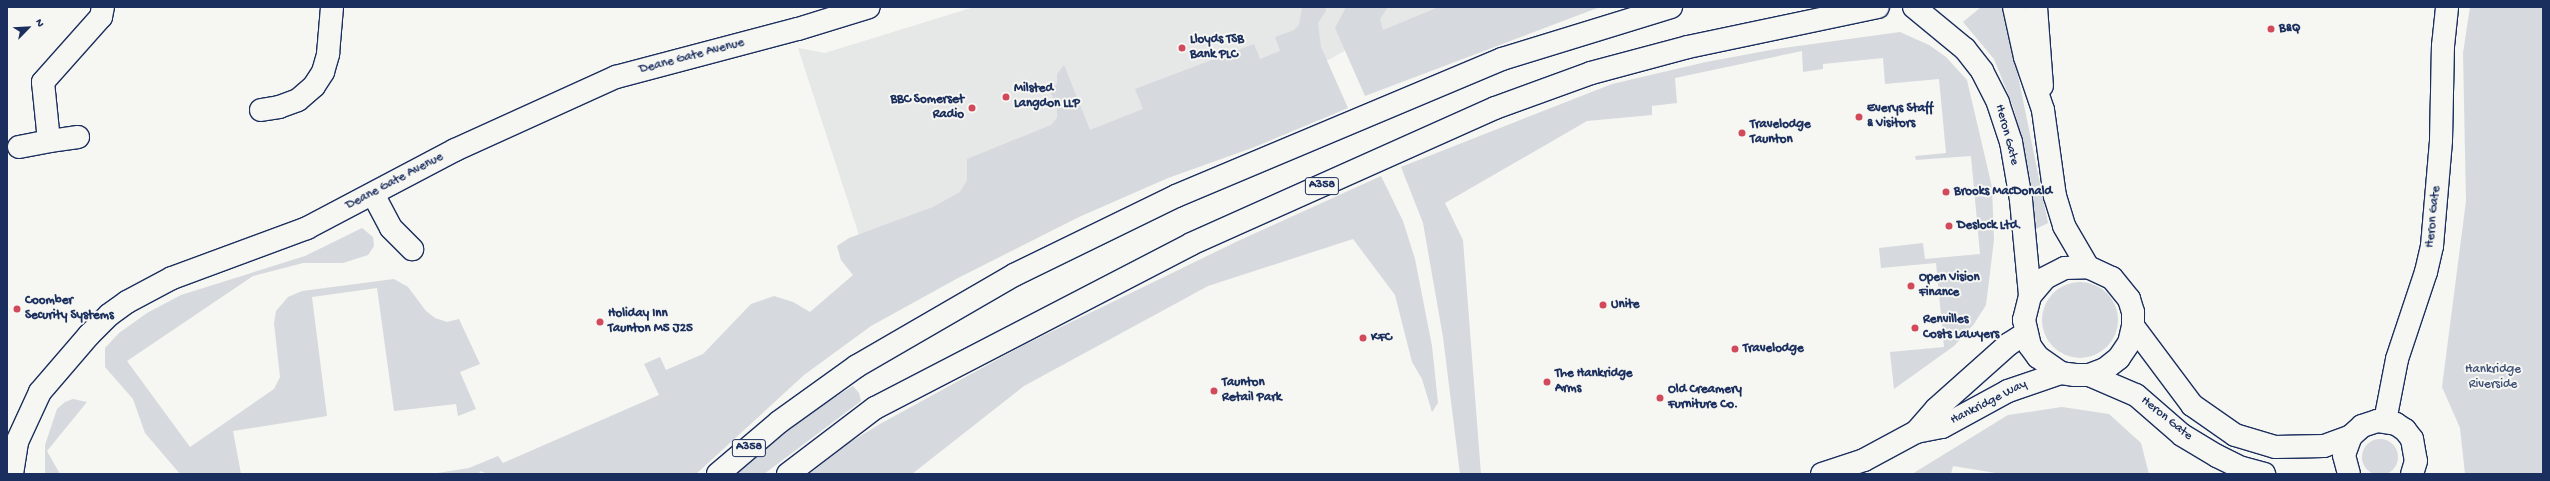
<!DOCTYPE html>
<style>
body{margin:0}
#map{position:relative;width:2550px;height:481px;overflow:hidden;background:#f6f6f2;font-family:"Gochi Hand",sans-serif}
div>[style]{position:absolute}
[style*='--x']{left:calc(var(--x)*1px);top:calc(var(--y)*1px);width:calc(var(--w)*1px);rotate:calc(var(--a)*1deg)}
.built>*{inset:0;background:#e6e7e7}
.green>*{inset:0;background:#d6d9dd}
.round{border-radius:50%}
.roads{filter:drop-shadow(1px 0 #1b2f5e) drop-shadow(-1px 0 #1b2f5e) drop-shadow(0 1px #1b2f5e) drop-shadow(0 -1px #1b2f5e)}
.street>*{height:22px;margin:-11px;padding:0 11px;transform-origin:11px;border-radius:11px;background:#f6f6f2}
.primary>*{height:22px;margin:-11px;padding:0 11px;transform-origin:11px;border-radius:11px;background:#f6f6f2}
.dots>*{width:11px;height:11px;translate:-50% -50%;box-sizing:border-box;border:2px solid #f6f6f2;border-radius:50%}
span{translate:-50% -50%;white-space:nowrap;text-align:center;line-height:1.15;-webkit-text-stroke:4px #f6f6f2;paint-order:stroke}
.shield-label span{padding:1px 3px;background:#f6f6f2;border:1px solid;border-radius:3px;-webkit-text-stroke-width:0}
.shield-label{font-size:12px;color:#1b2f5e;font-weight:700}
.poi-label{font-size:13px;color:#1b2f5e;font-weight:700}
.left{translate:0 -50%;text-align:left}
.right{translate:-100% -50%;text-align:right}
.street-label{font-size:13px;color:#1b2f5e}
.park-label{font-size:13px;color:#405177}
.frame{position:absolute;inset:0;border:8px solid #1b2f5e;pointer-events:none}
.north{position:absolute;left:8px;top:8px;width:40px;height:40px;-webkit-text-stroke:3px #f6f6f2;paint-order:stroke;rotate:66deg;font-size:11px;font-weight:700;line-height:16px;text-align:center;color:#1b2f5e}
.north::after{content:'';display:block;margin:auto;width:14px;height:18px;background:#1b2f5e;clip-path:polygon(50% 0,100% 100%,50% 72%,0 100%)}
</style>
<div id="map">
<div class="built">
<div style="clip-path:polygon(974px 7px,1438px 7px,1383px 30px,1319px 65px,925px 217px,859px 235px,798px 48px,825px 53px)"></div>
</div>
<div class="green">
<div style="clip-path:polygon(1302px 7px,1325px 7px,1326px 11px,1318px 23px,1321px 47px,1348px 108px,1252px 148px,1168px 178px,1079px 217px,958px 278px,871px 326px,804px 375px,696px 474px,488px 474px,480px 471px,479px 474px,431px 474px,469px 468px,498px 456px,503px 463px,659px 395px,644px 364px,660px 357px,666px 370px,703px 354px,751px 304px,774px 296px,793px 302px,810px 312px,853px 275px,841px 260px,837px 246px,849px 238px,933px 207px,960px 192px,967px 180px,967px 159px,1051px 125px,1057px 118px,1057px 105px,1050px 92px,1057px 83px,1057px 74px,1064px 65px,1090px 130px,1143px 109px,1135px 89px,1254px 44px,1260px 59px,1280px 51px,1275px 37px,1294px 30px,1299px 25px)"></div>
<div style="clip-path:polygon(1346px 7px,1388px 7px,1380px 19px,1383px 30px,1438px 7px,1600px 7px,1365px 96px,1335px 28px)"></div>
<div style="clip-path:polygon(1981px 7px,2004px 7px,2048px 223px,2036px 229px,2030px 177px,2014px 109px,1994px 59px,1963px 22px)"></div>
<div style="clip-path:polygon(2470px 7px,2543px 7px,2543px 474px,2465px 474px,2460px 428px,2442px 387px,2466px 201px,2463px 53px)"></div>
<div style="clip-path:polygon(1900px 32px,1929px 45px,1946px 57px,1967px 80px,1992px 187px,1994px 240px,1986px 305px,1974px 324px,1954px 346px,1894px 389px,1890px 352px,1944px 347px,1936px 263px,1881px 268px,1879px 248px,1923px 243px,1925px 259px,1980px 254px,1971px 156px,1916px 160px,1915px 156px,1946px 153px,1939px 79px,1885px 84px,1883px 58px,1823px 64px,1823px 69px,1803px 72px,1802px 51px,1675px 78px,1677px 103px,1652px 106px,1652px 115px,1587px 121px,1445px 203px,1463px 240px,1481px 474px,1460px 474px,1443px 337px,1423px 223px,1401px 167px,1612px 84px,1706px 62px,1776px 49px)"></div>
<div style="clip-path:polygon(1381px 176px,1403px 221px,1415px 259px,1432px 346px,1438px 403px,1432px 412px,1422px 379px,1412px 362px,1395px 295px,1353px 239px,1208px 286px,1024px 386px,912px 474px,809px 474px,849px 443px,880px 424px,1024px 345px,1238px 241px)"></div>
<div style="clip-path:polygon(362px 228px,373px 237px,374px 246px,368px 255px,343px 263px,303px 263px,253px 276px,127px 361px,190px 447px,274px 389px,280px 377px,274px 323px,276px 311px,288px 297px,302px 291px,394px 279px,408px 287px,426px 311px,435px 318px,447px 322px,459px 319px,480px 364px,460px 372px,476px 409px,458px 416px,456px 404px,394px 411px,377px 288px,312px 297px,327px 416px,233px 431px,241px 474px,180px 474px,145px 433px,133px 399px,105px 367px,105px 348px,119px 333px,147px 313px,181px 295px,305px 256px)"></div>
<div class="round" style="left:2042px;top:282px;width:76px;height:76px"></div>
<div style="clip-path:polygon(853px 386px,859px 393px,861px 401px,764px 474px,734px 474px,817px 408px)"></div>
<div style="clip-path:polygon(73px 399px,87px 402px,47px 451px,60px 474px,45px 474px,45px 445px,57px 409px,65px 402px)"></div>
<div style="clip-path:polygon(2062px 407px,2109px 414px,2141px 443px,2149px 474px,2002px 474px,1953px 466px,1951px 474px,1912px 474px,2008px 415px)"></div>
<div class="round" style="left:2362px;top:439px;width:36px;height:36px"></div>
</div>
<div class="roads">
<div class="street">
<div style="--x:1914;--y:7;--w:66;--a:39.5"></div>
<div style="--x:1965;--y:49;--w:28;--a:52"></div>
<div style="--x:1982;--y:71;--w:36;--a:63"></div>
<div style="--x:1998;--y:103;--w:41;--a:71.6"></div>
<div style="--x:2011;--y:142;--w:59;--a:80.2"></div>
<div style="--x:2021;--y:200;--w:96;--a:84.6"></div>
<div style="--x:2014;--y:7;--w:51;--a:77.6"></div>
<div style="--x:2025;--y:57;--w:56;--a:71.2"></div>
<div style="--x:2043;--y:110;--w:87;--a:82.1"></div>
<div style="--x:2055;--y:196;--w:31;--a:73"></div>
<div style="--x:2064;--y:226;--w:48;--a:59.7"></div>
<div style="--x:2088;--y:267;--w:26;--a:25"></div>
<div style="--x:2112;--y:278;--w:27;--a:51"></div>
<div style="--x:2129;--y:299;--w:14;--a:73"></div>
<div style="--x:2133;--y:312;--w:14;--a:90"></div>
<div style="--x:2133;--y:326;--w:17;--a:103"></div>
<div style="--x:2129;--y:343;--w:18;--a:124"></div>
<div style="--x:2119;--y:358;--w:18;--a:142"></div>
<div style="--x:2105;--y:369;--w:17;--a:159"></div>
<div style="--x:2089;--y:375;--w:14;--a:180"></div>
<div style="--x:2075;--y:375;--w:14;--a:-172"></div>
<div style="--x:2061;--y:373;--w:28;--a:-145"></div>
<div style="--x:2038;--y:357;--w:14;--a:-126"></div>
<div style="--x:2030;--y:346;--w:27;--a:-103"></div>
<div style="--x:2024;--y:320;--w:25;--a:-76"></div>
<div style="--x:2030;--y:296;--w:23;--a:-50"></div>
<div style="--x:2045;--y:278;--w:22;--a:-27"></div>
<div style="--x:2065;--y:268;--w:23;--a:-2"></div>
<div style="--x:2036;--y:7;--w:79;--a:85.7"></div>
<div style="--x:261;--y:110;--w:18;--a:-9"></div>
<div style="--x:279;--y:107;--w:20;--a:-20"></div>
<div style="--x:298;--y:100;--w:21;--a:-41"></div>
<div style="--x:314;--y:86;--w:17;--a:-57"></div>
<div style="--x:323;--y:72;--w:19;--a:-74"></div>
<div style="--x:328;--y:54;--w:47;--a:-85.1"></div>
<div style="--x:78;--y:137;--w:29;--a:172"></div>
<div style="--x:49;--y:141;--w:59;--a:-95.8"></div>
<div style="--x:43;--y:82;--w:87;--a:-48.3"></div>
<div style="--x:101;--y:17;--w:10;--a:-79"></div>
<div style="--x:19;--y:147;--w:31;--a:-11"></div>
<div style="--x:373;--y:194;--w:38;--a:62"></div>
<div style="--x:391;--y:228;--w:30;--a:45"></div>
<div style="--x:2133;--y:326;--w:99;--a:53.2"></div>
<div style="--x:2192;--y:405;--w:52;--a:34.9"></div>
<div style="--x:2235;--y:435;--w:42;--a:16.7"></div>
<div style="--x:2275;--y:447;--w:49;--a:-1.2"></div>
<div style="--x:2324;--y:446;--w:29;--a:-20"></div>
<div style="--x:2089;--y:375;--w:51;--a:23.1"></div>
<div style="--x:2136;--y:395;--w:61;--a:41"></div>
<div style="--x:2182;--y:435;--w:41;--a:31"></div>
<div style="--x:2217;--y:456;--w:28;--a:26"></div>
<div style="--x:2242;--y:468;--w:23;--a:15"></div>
<div style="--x:2385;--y:421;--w:63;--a:-79"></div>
<div style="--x:2397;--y:359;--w:92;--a:-71.6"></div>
<div style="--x:2426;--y:272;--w:27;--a:-77"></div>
<div style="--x:2432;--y:246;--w:106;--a:-85.1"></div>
<div style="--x:2441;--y:140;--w:94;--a:-88.8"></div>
<div style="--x:2443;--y:46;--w:39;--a:-84"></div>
<div style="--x:1916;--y:432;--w:30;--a:-49"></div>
<div style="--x:1936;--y:409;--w:98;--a:-41.7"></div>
<div style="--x:2009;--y:344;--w:20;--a:-33"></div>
<div style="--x:12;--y:474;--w:32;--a:-81"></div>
<div style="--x:17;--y:442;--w:55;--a:-65.3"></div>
<div style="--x:40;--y:392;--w:75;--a:-49.3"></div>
<div style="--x:89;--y:335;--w:28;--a:-45"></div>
<div style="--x:109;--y:315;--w:22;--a:-36"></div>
<div style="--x:127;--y:302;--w:51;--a:-28.1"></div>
<div style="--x:172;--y:278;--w:144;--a:-20.3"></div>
<div style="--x:307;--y:228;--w:167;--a:-27.8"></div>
<div style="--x:455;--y:150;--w:177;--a:-24.4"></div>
<div style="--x:616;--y:77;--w:188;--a:-14.8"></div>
<div style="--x:798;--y:29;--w:74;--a:-17.2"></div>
<div style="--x:1822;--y:474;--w:44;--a:-18.4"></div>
<div style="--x:1864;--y:460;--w:59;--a:-28.3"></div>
<div style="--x:1916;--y:432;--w:26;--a:-11"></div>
<div style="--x:1942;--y:427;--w:75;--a:-28.6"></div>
<div style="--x:2008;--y:391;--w:56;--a:-18.8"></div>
<div style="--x:2349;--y:474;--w:20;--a:-105"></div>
<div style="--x:2344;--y:455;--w:20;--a:-70"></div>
<div style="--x:2351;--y:436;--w:15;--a:-42"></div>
<div style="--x:2362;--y:426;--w:16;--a:-18"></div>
<div style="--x:2377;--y:421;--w:19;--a:9"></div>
<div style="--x:2396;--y:424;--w:11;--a:34"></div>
<div style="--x:2405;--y:430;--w:11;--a:52"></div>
<div style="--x:2412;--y:439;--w:22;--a:80"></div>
<div style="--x:2416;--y:461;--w:14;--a:107"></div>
</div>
<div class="primary">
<div style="--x:718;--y:474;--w:80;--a:-40.4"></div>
<div style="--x:779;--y:422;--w:96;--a:-35.7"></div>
<div style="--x:857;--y:366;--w:181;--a:-30.1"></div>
<div style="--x:1014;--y:275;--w:180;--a:-26"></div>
<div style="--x:1176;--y:196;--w:354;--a:-22.8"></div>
<div style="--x:1502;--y:59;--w:177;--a:-17.1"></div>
<div style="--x:788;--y:474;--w:109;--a:-37.2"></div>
<div style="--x:875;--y:408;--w:356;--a:-27.4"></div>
<div style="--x:1191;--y:244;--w:333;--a:-24.1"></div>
<div style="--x:1495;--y:108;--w:102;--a:-20"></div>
<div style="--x:1591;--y:73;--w:100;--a:-15"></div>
<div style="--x:1688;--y:47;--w:194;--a:-11.9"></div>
</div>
</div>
<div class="dots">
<div style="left:2271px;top:29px;background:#d1495b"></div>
<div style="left:1182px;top:48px;background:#d1495b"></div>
<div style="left:1006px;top:97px;background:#d1495b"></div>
<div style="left:972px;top:108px;background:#d1495b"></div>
<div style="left:1859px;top:117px;background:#d1495b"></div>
<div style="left:1742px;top:133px;background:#d1495b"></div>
<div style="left:1946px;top:192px;background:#d1495b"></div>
<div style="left:1949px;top:226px;background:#d1495b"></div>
<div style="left:1911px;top:286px;background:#d1495b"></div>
<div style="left:1603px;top:305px;background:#d1495b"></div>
<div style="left:17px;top:309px;background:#d1495b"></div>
<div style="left:600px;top:322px;background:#d1495b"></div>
<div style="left:1915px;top:328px;background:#d1495b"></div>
<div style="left:1363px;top:338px;background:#d1495b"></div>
<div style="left:1735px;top:349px;background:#d1495b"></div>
<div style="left:1547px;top:382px;background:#d1495b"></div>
<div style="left:1214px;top:391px;background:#d1495b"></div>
<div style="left:1660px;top:398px;background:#d1495b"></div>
</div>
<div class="shield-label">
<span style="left:1322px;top:186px">A358</span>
<span style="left:749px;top:448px">A358</span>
</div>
<div class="poi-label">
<span class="left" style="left:2279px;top:29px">B&amp;Q</span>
<span class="left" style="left:1190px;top:48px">Lloyds TSB<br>Bank PLC</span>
<span class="left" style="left:1014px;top:97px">Milsted<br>Langdon LLP</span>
<span class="right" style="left:964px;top:108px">BBC Somerset<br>Radio</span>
<span class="left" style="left:1867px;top:117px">Everys Staff<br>&amp; Visitors</span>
<span class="left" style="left:1750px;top:133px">Travelodge<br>Taunton</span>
<span class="left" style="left:1954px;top:192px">Brooks MacDonald</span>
<span class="left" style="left:1957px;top:226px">Deslock Ltd.</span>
<span class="left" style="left:1919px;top:286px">Open Vision<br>Finance</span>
<span class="left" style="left:25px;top:309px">Coomber<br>Security Systems</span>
<span class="left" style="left:1611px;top:305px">Unite</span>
<span class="left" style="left:608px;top:322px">Holiday Inn<br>Taunton M5 J25</span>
<span class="left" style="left:1923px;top:328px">Renvilles<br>Costs Lawyers</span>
<span class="left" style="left:1371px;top:338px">KFC</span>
<span class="left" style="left:1743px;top:349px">Travelodge</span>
<span class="left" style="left:1555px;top:382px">The Hankridge<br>Arms</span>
<span class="left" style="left:1222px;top:391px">Taunton<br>Retail Park</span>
<span class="left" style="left:1668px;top:398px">Old Creamery<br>Furniture Co.</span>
</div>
<div class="street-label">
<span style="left:692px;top:57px;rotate:-15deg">Deane Gate Avenue</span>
<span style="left:2006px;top:135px;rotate:75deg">Heron Gate</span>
<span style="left:395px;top:182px;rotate:-28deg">Deane Gate Avenue</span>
<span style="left:2434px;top:217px;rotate:-84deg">Heron Gate</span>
<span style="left:1989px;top:403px;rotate:-27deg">Hankridge Way</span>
<span style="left:2166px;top:419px;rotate:39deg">Heron Gate</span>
</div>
<div class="park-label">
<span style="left:2493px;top:378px">Hankridge<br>Riverside</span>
</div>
<div class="frame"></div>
<div class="north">N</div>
</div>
